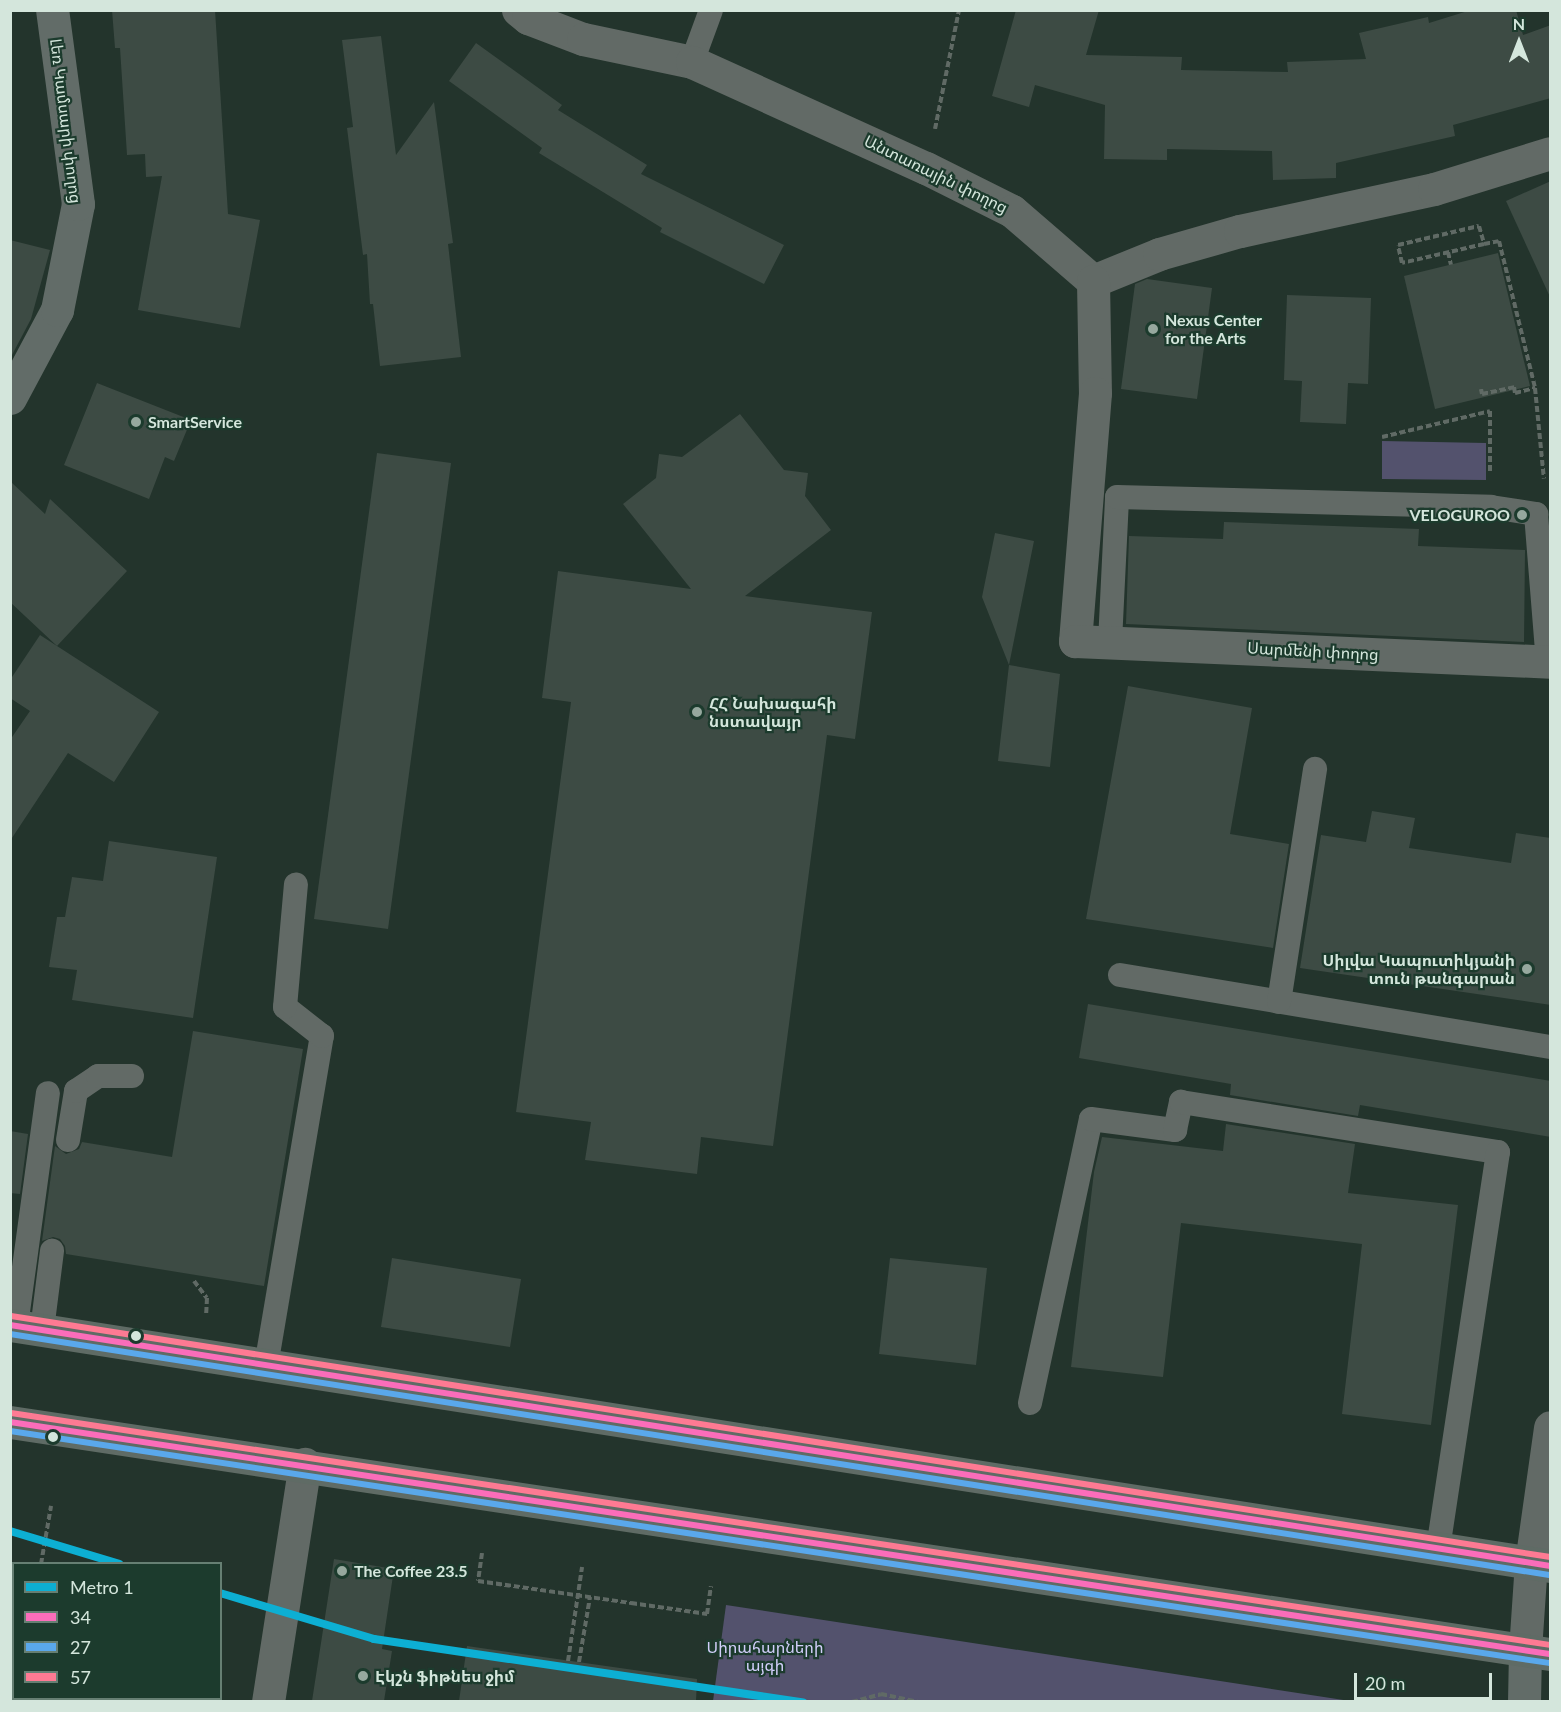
<!DOCTYPE html>
<meta charset="utf-8">
<style>
body{margin:0}
#map{position:relative;width:1561px;height:1712px;overflow:hidden;background:#23342c;font-family:Lato,"Noto Sans Armenian",sans-serif}
div>[style]{position:absolute}
[style*='--x']{left:calc(var(--x)*1px);top:calc(var(--y)*1px);width:calc(var(--w)*1px);rotate:calc(var(--a)*1deg)}
.green>*{inset:0;background:#53526d}
.building>*{inset:0;background:#3d4b44}
.path>*{height:4px;margin-top:-2px;transform-origin:0;background:repeating-linear-gradient(90deg,#606a65 0 6px,transparent 0 9px)}
.lane>*{height:24px;margin:-12px;padding:0 12px;transform-origin:12px;border-radius:12px;background:#626a66}
.street>*{height:33px;margin:-16.5px;padding:0 16.5px;transform-origin:16.5px;border-radius:16.5px;background:#626a66}
.secondary>*{height:33px;margin:-16.5px;padding:0 16.5px;transform-origin:16.5px;border-radius:16.5px;background:#626c68}
.primary>*{height:33px;margin:-16.5px;padding:0 16.5px;transform-origin:16.5px;border-radius:16.5px;background:#5f6b65}
.path-bridge>*{height:4px;margin-top:-2px;transform-origin:0;background:repeating-linear-gradient(90deg,#606a65 0 6px,transparent 0 9px)}
.bus-1>*{height:6px;margin:-3px;padding:0 3px;transform-origin:3px;border-radius:3px;background:#fb6dba}
.bus-2>*{height:6px;margin:-3px;padding:0 3px;transform-origin:3px;border-radius:3px;background:#5aa8eb}
.bus-3>*{height:6px;margin:-3px;padding:0 3px;transform-origin:3px;border-radius:3px;background:#fe7a93}
.metro-1>*{height:8px;margin:-4px;padding:0 4px;transform-origin:4px;border-radius:4px;background:#0dafd3}
.dots>*{width:16px;height:16px;translate:-50% -50%;box-sizing:border-box;border:3px solid #1c3b2d;border-radius:50%}
span{translate:-50% -50%;white-space:nowrap;text-align:center;line-height:1.15;-webkit-text-stroke:4.5px #1c3b2d;paint-order:stroke}
.street-label{font-size:16px;color:#d4e6dc}
.poi-label{font-size:16px;color:#d4e6dc;font-weight:700}
.left{translate:0 -50%;text-align:left}
.right{translate:-100% -50%;text-align:right}
.park-label{font-size:16px;color:#d2cefa}
.frame{position:absolute;inset:0;border:12px solid #d4e6dc;pointer-events:none}
.legend{position:absolute;left:12px;top:1562px;width:210px;height:138px;box-sizing:border-box;background:#1c3b2d;border:2px solid #667f73;margin:0;padding:8px 10px;list-style:none;font-size:18px;color:#d4e6dc}
.legend li{display:flex;align-items:center;gap:12px;height:30px}
.legend b{width:30px;border:2px solid #667f73}
.north{position:absolute;left:1489px;top:12px;width:60px;height:60px;-webkit-text-stroke:4px #1c3b2d;paint-order:stroke;rotate:0deg;font-size:16px;font-weight:700;line-height:24px;text-align:center;color:#d4e6dc}
.north::after{content:'';display:block;margin:auto;width:21px;height:27px;background:#d4e6dc;clip-path:polygon(50% 0,100% 100%,50% 72%,0 100%)}
.scale{position:absolute;left:1354px;top:1673px;width:138px;height:27px;box-sizing:border-box;border:3px solid #d4e6dc;border-top:0;padding-left:8px;font-size:18px;line-height:21px;white-space:nowrap;color:#d4e6dc;-webkit-text-stroke:4px #1c3b2d;paint-order:stroke}
</style>
<div id="map">
<div class="green">
<div style="clip-path:polygon(1382px 441px,1486px 443px,1486px 480px,1382px 479px)"></div>
<div style="clip-path:polygon(726px 1605px,1350px 1701px,713px 1701px)"></div>
</div>
<div class="building">
<div style="clip-path:polygon(112px 10px,215px 10px,228px 214px,260px 220px,240px 328px,138px 310px,162px 176px,146px 177px,145px 154px,127px 155px,120px 48px,115px 48px)"></div>
<div style="clip-path:polygon(1016px 10px,1099px 10px,1086px 55px,1182px 57px,1181px 70px,1288px 72px,1287px 62px,1366px 59px,1359px 33px,1428px 17px,1429px 23px,1471px 10px,1516px 10px,1523px 35px,1551px 25px,1551px 98px,1453px 125px,1455px 136px,1336px 163px,1336px 178px,1273px 180px,1272px 151px,1167px 149px,1167px 160px,1104px 159px,1105px 105px,1035px 85px,1029px 107px,992px 96px)"></div>
<div style="clip-path:polygon(381px 36px,396px 155px,434px 102px,453px 243px,448px 244px,461px 357px,380px 366px,373px 304px,370px 304px,367px 254px,363px 255px,347px 128px,353px 127px,342px 40px)"></div>
<div style="clip-path:polygon(476px 43px,562px 105px,558px 110px,647px 165px,641px 174px,784px 245px,764px 284px,660px 232px,662px 228px,539px 153px,542px 148px,449px 81px)"></div>
<div style="clip-path:polygon(1551px 181px,1551px 299px,1506px 201px)"></div>
<div style="clip-path:polygon(10px 240px,50px 250px,31px 319px,12px 355px)"></div>
<div style="clip-path:polygon(1498px 253px,1530px 386px,1435px 409px,1404px 276px)"></div>
<div style="clip-path:polygon(1147px 279px,1212px 288px,1197px 399px,1121px 389px,1135px 284px)"></div>
<div style="clip-path:polygon(1287px 295px,1371px 298px,1368px 384px,1348px 383px,1346px 424px,1300px 422px,1302px 381px,1284px 380px)"></div>
<div style="clip-path:polygon(97px 383px,191px 420px,174px 461px,165px 457px,149px 499px,64px 465px)"></div>
<div style="clip-path:polygon(740px 414px,784px 470px,808px 473px,805px 496px,831px 530px,745px 596px,872px 612px,855px 739px,827px 735px,773px 1146px,701px 1137px,697px 1174px,585px 1160px,591px 1122px,516px 1112px,571px 702px,542px 698px,558px 571px,691px 589px,623px 504px,656px 478px,659px 454px,682px 457px)"></div>
<div style="clip-path:polygon(377px 453px,451px 463px,388px 929px,314px 919px)"></div>
<div style="clip-path:polygon(10px 481px,45px 514px,50px 499px,127px 571px,57px 646px,10px 602px)"></div>
<div style="clip-path:polygon(1224px 522px,1419px 529px,1418px 546px,1525px 550px,1524px 642px,1126px 624px,1129px 536px,1223px 539px)"></div>
<div style="clip-path:polygon(995px 533px,1034px 541px,1009px 665px,1060px 674px,1050px 767px,998px 761px,1009px 665px,982px 597px)"></div>
<div style="clip-path:polygon(40px 635px,159px 712px,114px 782px,68px 753px,10px 841px,10px 740px,30px 711px,10px 698px,10px 680px)"></div>
<div style="clip-path:polygon(1128px 686px,1252px 708px,1230px 834px,1289px 844px,1273px 948px,1086px 919px)"></div>
<div style="clip-path:polygon(1372px 811px,1415px 818px,1409px 848px,1511px 863px,1516px 833px,1551px 838px,1551px 1005px,1300px 968px,1321px 835px,1366px 842px)"></div>
<div style="clip-path:polygon(109px 841px,217px 857px,193px 1018px,72px 1000px,77px 970px,49px 967px,57px 917px,65px 917px,72px 877px,103px 881px)"></div>
<div style="clip-path:polygon(1088px 1004px,1551px 1081px,1551px 1137px,1360px 1105px,1358px 1116px,1230px 1095px,1231px 1084px,1079px 1058px)"></div>
<div style="clip-path:polygon(193px 1031px,303px 1049px,264px 1286px,66px 1254px,65px 1246px,60px 1239px,53px 1237px,42px 1241px,55px 1146px,66px 1154px,79px 1149px,82px 1142px,172px 1157px)"></div>
<div style="clip-path:polygon(1226px 1124px,1355px 1144px,1348px 1193px,1458px 1205px,1431px 1425px,1342px 1414px,1362px 1244px,1181px 1223px,1163px 1377px,1071px 1367px,1094px 1172px,1102px 1137px,1223px 1151px)"></div>
<div style="clip-path:polygon(10px 1131px,28px 1134px,20px 1194px,10px 1193px)"></div>
<div style="clip-path:polygon(392px 1258px,521px 1279px,510px 1347px,381px 1327px)"></div>
<div style="clip-path:polygon(890px 1258px,987px 1268px,976px 1365px,879px 1354px)"></div>
<div style="clip-path:polygon(334px 1559px,394px 1569px,382px 1649px,392px 1651px,384px 1701px,312px 1701px)"></div>
<div style="clip-path:polygon(467px 1646px,697px 1679px,696px 1701px,459px 1701px)"></div>
</div>
<div class="path">
<div style="--x:935;--y:129;--w:121;--a:-78.6"></div>
<div style="--x:1484;--y:244;--w:84;--a:167"></div>
<div style="--x:1402;--y:263;--w:18;--a:-103"></div>
<div style="--x:1398;--y:245;--w:83;--a:-13.2"></div>
<div style="--x:1479;--y:226;--w:19;--a:74"></div>
<div style="--x:1484;--y:244;--w:15;--a:-11"></div>
<div style="--x:1499;--y:241;--w:151;--a:76.2"></div>
<div style="--x:1535;--y:388;--w:91;--a:84.4"></div>
<div style="--x:1448;--y:252;--w:13;--a:77"></div>
<div style="--x:1481;--y:389;--w:5;--a:79"></div>
<div style="--x:1482;--y:394;--w:33;--a:-12"></div>
<div style="--x:1514;--y:387;--w:6;--a:81"></div>
<div style="--x:1515;--y:393;--w:21;--a:-14"></div>
<div style="--x:1382;--y:437;--w:111;--a:-13.5"></div>
<div style="--x:1490;--y:411;--w:60;--a:90"></div>
<div style="--x:194;--y:1281;--w:21;--a:53"></div>
<div style="--x:207;--y:1298;--w:18;--a:93"></div>
<div style="--x:482;--y:1553;--w:28;--a:98"></div>
<div style="--x:478;--y:1581;--w:155;--a:8.2"></div>
<div style="--x:631;--y:1603;--w:77;--a:8.2"></div>
<div style="--x:707;--y:1614;--w:28;--a:-82"></div>
<div style="--x:41;--y:1564;--w:59;--a:-80.2"></div>
<div style="--x:579;--y:1662;--w:66;--a:-80.4"></div>
<div style="--x:10;--y:1691;--w:4;--a:0"></div>
<div style="--x:59;--y:1698;--w:20;--a:11"></div>
<div style="--x:852;--y:1702;--w:30;--a:-15"></div>
<div style="--x:881;--y:1694;--w:38;--a:12"></div>
</div>
<div class="lane">
<div style="--x:692;--y:62;--w:55;--a:-69.9"></div>
<div style="--x:1110;--y:642;--w:145;--a:-87.2"></div>
<div style="--x:1117;--y:497;--w:374;--a:1.5"></div>
<div style="--x:1491;--y:507;--w:46;--a:8.8"></div>
<div style="--x:1536;--y:514;--w:148;--a:85.4"></div>
<div style="--x:1120;--y:975;--w:436;--a:9.5"></div>
<div style="--x:1279;--y:1002;--w:236;--a:-81.2"></div>
<div style="--x:68;--y:1140;--w:50;--a:-80.7"></div>
<div style="--x:76;--y:1091;--w:27;--a:-34"></div>
<div style="--x:98;--y:1076;--w:34;--a:0"></div>
<div style="--x:16;--y:1326;--w:235;--a:-82.2"></div>
<div style="--x:42;--y:1330;--w:80;--a:-82.8"></div>
<div style="--x:266;--y:1366;--w:335;--a:-80.4"></div>
<div style="--x:322;--y:1036;--w:47;--a:-141.9"></div>
<div style="--x:285;--y:1007;--w:123;--a:-84.9"></div>
<div style="--x:1030;--y:1403;--w:290;--a:-77.9"></div>
<div style="--x:1091;--y:1119;--w:85;--a:7.5"></div>
<div style="--x:1175;--y:1130;--w:29;--a:-78"></div>
<div style="--x:1181;--y:1102;--w:321;--a:9"></div>
<div style="--x:1498;--y:1152;--w:402;--a:98.6"></div>
</div>
<div class="street">
<div style="--x:518;--y:10;--w:13;--a:39"></div>
<div style="--x:528;--y:18;--w:59;--a:20.9"></div>
<div style="--x:583;--y:39;--w:111;--a:11.9"></div>
<div style="--x:692;--y:62;--w:257;--a:24.4"></div>
<div style="--x:926;--y:168;--w:96;--a:26.6"></div>
<div style="--x:1012;--y:211;--w:107;--a:40.8"></div>
<div style="--x:1093;--y:281;--w:71;--a:-22.2"></div>
<div style="--x:1159;--y:254;--w:84;--a:-15.9"></div>
<div style="--x:1240;--y:231;--w:198;--a:-12.2"></div>
<div style="--x:1434;--y:189;--w:121;--a:-17.2"></div>
<div style="--x:1093;--y:281;--w:112;--a:89"></div>
<div style="--x:1095;--y:393;--w:249;--a:94.6"></div>
<div style="--x:1075;--y:641;--w:475;--a:2.5"></div>
<div style="--x:1525;--y:1650;--w:87;--a:-86.1"></div>
<div style="--x:1531;--y:1563;--w:137;--a:-82"></div>
<div style="--x:268;--y:1702;--w:241;--a:-81.2"></div>
</div>
<div class="secondary">
<div style="--x:10;--y:398;--w:100;--a:-61.9"></div>
<div style="--x:57;--y:310;--w:108;--a:-78.8"></div>
<div style="--x:78;--y:204;--w:196;--a:-97.6"></div>
<div style="--x:1524;--y:1702;--w:52;--a:-88.9"></div>
</div>
<div class="primary">
<div style="--x:10;--y:1325;--w:1559;--a:8.89"></div>
<div style="--x:10;--y:1422;--w:1557;--a:8.57"></div>
</div>
<div class="path-bridge">
<div style="--x:568;--y:1661;--w:95;--a:-81.5"></div>
</div>
<div class="bus-1">
<div style="--x:10;--y:1325;--w:1559;--a:8.89"></div>
<div style="--x:10;--y:1422;--w:1557;--a:8.57"></div>
</div>
<div class="bus-2">
<div style="--x:10;--y:1334;--w:1558;--a:8.9"></div>
<div style="--x:10;--y:1431;--w:1556;--a:8.57"></div>
</div>
<div class="bus-3">
<div style="--x:11;--y:1316;--w:1558;--a:8.9"></div>
<div style="--x:11;--y:1413;--w:1556;--a:8.57"></div>
</div>
<div class="metro-1">
<div style="--x:10;--y:1531;--w:114;--a:16.8"></div>
<div style="--x:220;--y:1593;--w:161;--a:16.6"></div>
<div style="--x:374;--y:1639;--w:434;--a:8.4"></div>
</div>
<div class="dots">
<div style="left:1153px;top:329px;background:#96a89e"></div>
<div style="left:136px;top:422px;background:#96a89e"></div>
<div style="left:1522px;top:515px;background:#96a89e"></div>
<div style="left:697px;top:712px;background:#96a89e"></div>
<div style="left:1527px;top:969px;background:#96a89e"></div>
<div style="left:136px;top:1336px;background:#d4e6dc"></div>
<div style="left:53px;top:1437px;background:#d4e6dc"></div>
<div style="left:342px;top:1571px;background:#96a89e"></div>
<div style="left:363px;top:1676px;background:#96a89e"></div>
</div>
<div class="street-label">
<span style="left:66px;top:121px;rotate:83deg">Լեռ Կամսարի փողոց</span>
<span style="left:936px;top:174px;rotate:26deg">Անտառային փողոց</span>
<span style="left:1313px;top:651px;rotate:3deg">Սարմենի փողոց</span>
</div>
<div class="poi-label">
<span class="left" style="left:1165px;top:329px">Nexus Center<br>for the Arts</span>
<span class="left" style="left:148px;top:422px">SmartService</span>
<span class="right" style="left:1510px;top:515px">VELOGUROO</span>
<span class="left" style="left:709px;top:712px">ՀՀ Նախագահի<br>նստավայր</span>
<span class="right" style="left:1515px;top:969px">Սիլվա Կապուտիկյանի<br>տուն թանգարան</span>
<span class="left" style="left:354px;top:1571px">The Coffee 23.5</span>
<span class="left" style="left:375px;top:1676px">Էկշն ֆիթնես ջիմ</span>
</div>
<div class="park-label">
<span style="left:765px;top:1656px">Սիրահարների<br>այգի</span>
</div>
<div class="frame"></div>
<ul class="legend">
<li><b style="height:8px;background:#0dafd3"></b>Metro 1</li>
<li><b style="height:8px;background:#fb6dba"></b>34</li>
<li><b style="height:8px;background:#5aa8eb"></b>27</li>
<li><b style="height:8px;background:#fe7a93"></b>57</li>
</ul>
<div class="north">N</div>
<div class="scale">20 m</div>
</div>
